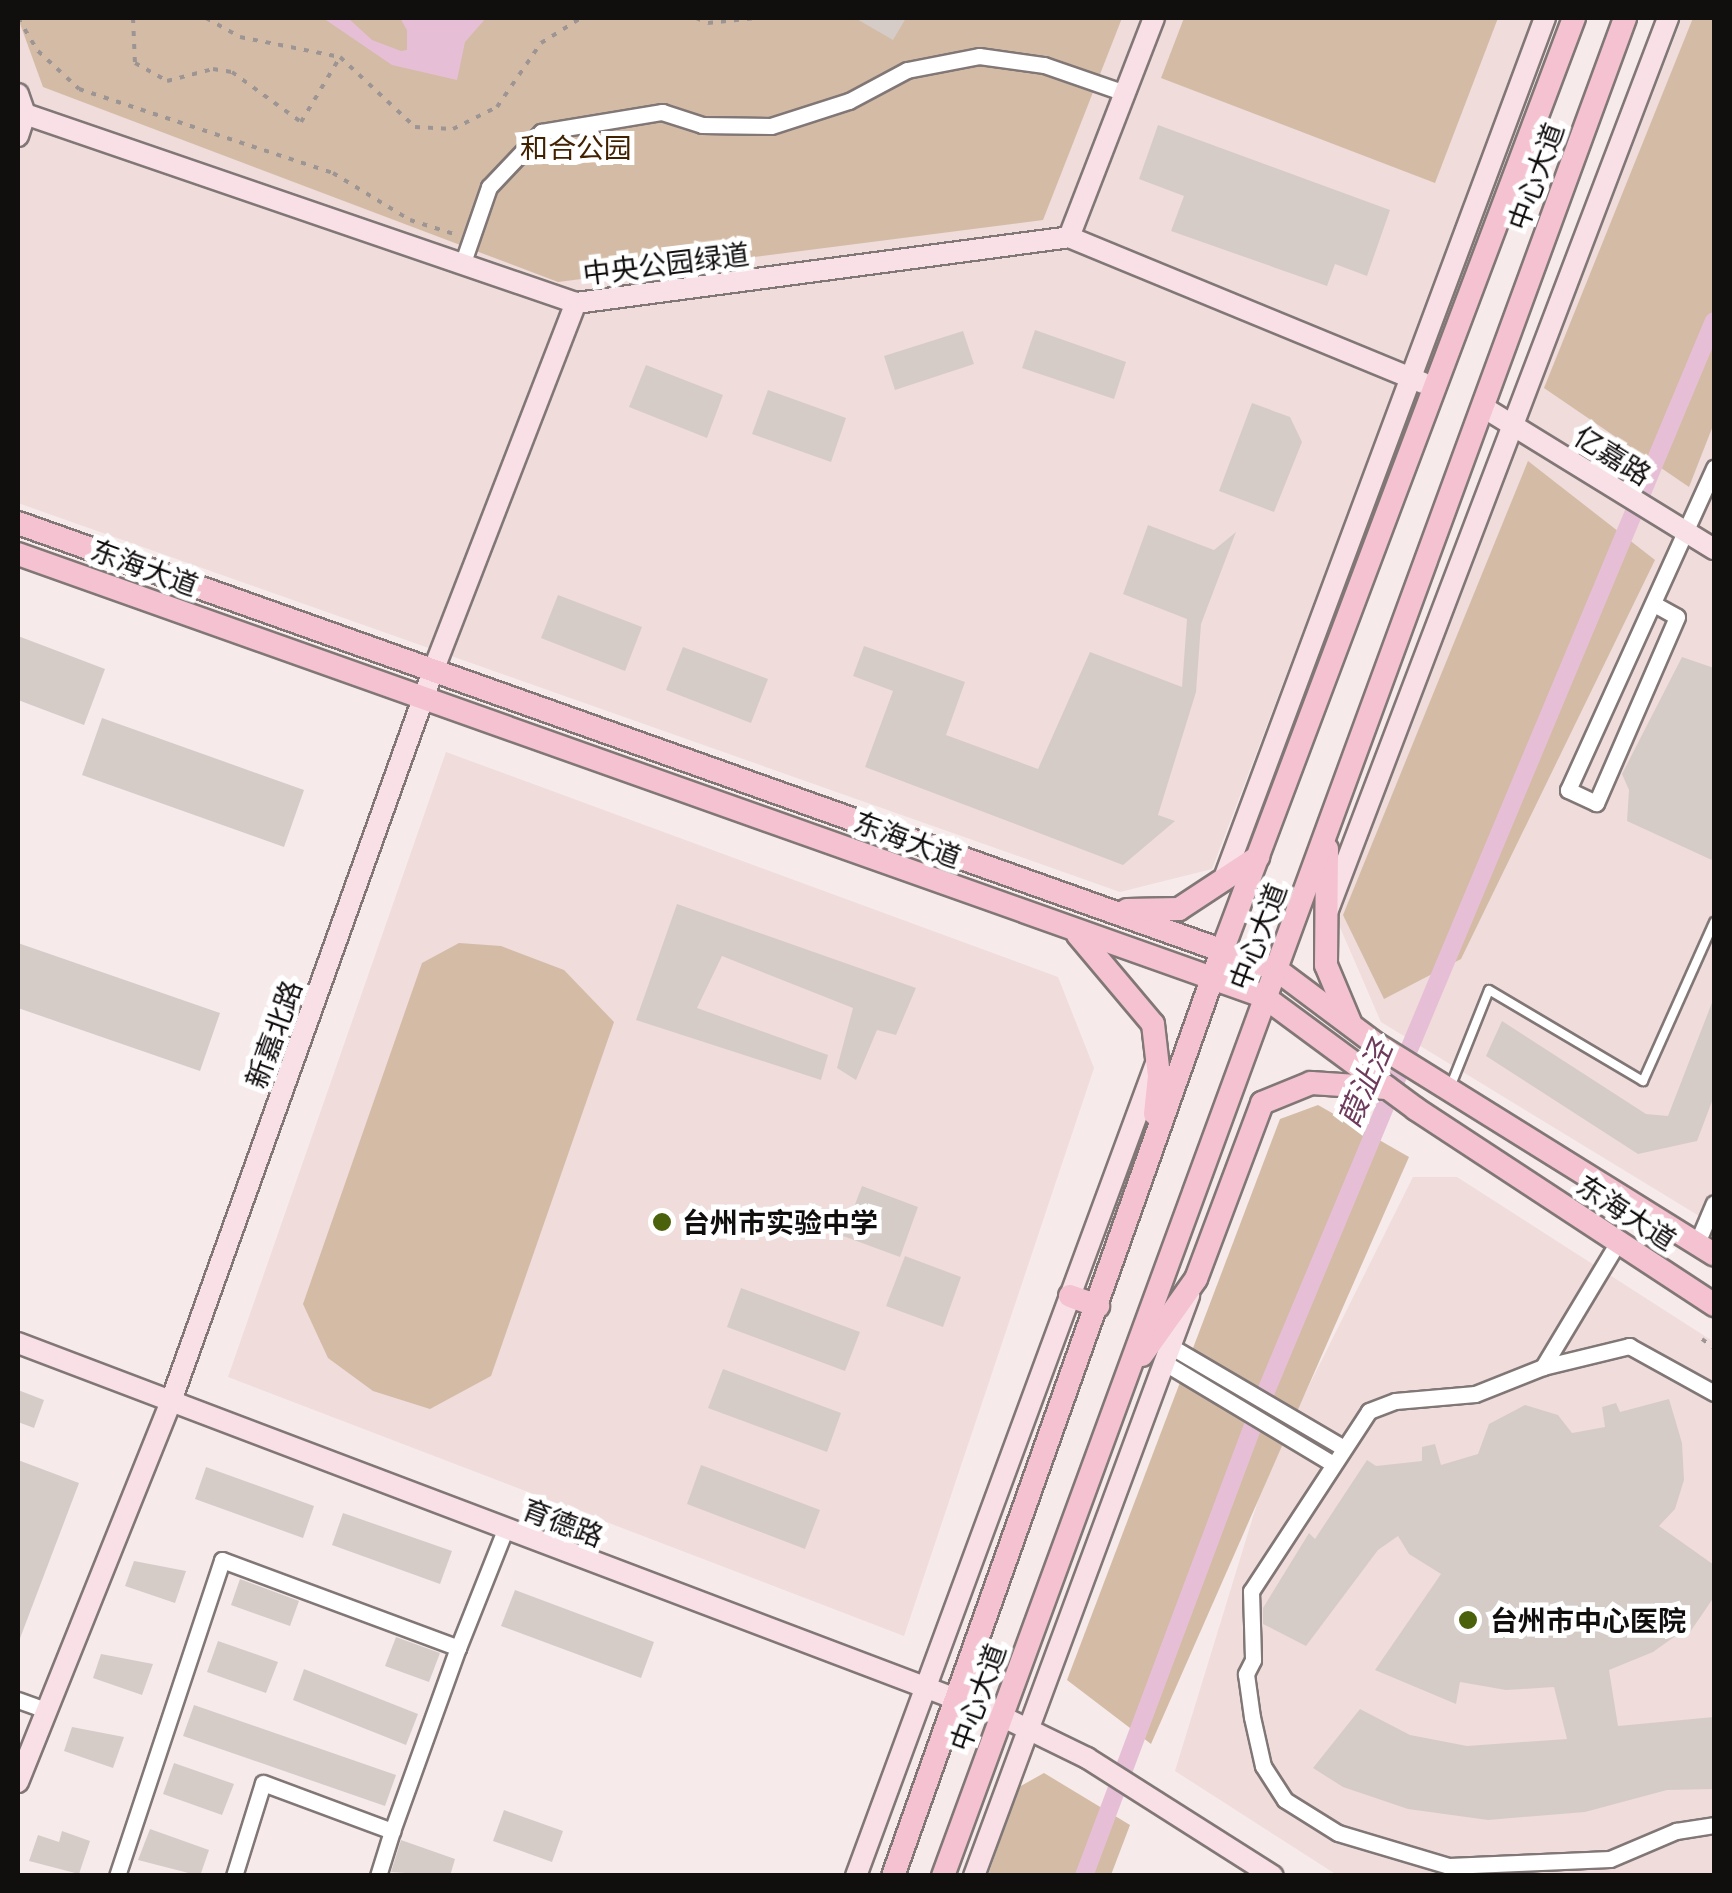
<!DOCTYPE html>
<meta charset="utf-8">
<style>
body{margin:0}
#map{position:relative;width:1732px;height:1893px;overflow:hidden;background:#f6ebea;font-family:"Noto Sans","Noto Sans SC",sans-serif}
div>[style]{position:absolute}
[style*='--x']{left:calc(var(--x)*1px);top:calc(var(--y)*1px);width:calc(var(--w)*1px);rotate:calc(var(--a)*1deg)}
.built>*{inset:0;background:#efdcdb}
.green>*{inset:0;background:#d4bba5}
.water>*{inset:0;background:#e6bfd6}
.canal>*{height:18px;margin:-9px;padding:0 9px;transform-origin:9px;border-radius:9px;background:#e6bfd6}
.building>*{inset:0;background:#d5ccc8}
.path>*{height:4px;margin-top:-2px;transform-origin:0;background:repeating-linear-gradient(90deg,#9d9594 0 5px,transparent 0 13px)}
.roads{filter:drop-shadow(2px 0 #807776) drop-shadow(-2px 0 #807776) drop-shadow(0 2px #807776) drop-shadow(0 -2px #807776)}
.lane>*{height:8px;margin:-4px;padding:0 4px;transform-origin:4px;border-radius:4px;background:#fff}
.street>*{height:15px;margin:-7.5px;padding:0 7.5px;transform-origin:7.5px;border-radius:7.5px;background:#fff}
.secondary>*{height:20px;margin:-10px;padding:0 10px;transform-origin:10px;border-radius:10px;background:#f9e0e7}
.primary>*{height:22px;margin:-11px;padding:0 11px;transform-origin:11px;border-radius:11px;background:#f4c2d0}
.dots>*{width:28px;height:28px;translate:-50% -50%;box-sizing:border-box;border:5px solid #fff;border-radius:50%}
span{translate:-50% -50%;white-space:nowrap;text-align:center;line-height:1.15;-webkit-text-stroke:10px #fff;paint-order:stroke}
.park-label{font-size:28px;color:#412100}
.street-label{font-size:28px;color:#110e0e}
.poi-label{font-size:28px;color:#110e0e;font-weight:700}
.left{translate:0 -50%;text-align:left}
.water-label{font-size:30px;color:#6e3b5c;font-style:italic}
.frame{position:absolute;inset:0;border:20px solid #110e0e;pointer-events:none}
</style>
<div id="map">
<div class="built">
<div style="clip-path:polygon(18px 18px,1537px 18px,1212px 869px,1120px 892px,18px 503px)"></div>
<div style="clip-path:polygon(1682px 18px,1714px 18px,1714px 1225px,1381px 1022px,1336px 918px)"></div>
<div style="clip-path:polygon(446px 752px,1058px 977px,1094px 1068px,904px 1636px,228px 1377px)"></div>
<div style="clip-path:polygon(1413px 1177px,1457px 1177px,1714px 1342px,1714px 1875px,1337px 1875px,1175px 1771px,1268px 1468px)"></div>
</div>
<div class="green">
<div style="clip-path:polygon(18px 18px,1122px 18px,1043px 220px,558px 282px,43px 87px)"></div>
<div style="clip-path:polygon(1184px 18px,1498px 18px,1435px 183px,1161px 78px)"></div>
<div style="clip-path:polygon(1693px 18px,1714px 18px,1714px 423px,1689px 487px,1544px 388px)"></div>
<div style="clip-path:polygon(1528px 461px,1655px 560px,1461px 959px,1384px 999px,1343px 915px)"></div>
<div style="clip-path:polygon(459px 943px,501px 946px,564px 970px,614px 1022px,491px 1376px,430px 1409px,373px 1391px,328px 1358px,303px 1304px,422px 963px)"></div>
<div style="clip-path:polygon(1318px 1105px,1409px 1157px,1151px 1744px,1067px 1680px,1280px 1119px)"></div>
<div style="clip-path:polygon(1044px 1773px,1130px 1825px,1111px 1875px,988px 1875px,1019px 1787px)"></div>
</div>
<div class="water">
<div style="clip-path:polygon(323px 18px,348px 18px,372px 40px,401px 51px,407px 50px,407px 30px,400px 18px,486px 18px,465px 42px,457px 80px,392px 65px)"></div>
</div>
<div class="canal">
<div style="--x:1084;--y:1876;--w:513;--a:-69.44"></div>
<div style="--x:1264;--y:1396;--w:1165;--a:-67.29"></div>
</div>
<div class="building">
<div style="clip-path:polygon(855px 18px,906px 18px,893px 40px)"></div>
<div style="clip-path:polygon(1158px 125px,1390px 210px,1367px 276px,1335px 264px,1327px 286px,1171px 231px,1184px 196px,1139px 179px)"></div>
<div style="clip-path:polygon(1035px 330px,1126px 362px,1114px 399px,1022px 368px)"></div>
<div style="clip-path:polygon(963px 331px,974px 364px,895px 390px,884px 356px)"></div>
<div style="clip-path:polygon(646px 365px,723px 395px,707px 438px,629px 407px)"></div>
<div style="clip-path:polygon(768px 390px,846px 418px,831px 462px,752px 434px)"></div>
<div style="clip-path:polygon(1252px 403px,1290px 417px,1302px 442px,1274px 512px,1219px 491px)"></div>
<div style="clip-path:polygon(1148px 525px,1214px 550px,1236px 532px,1201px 624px,1196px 692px,1158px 815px,1175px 821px,1123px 865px,865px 767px,893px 691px,853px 676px,864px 646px,965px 682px,946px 735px,1038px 769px,1090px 652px,1182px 687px,1187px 619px,1123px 594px)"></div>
<div style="clip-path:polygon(558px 595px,642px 627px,625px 671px,541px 638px)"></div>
<div style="clip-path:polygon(18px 636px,105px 669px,84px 725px,18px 700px)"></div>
<div style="clip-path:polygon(683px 647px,768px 679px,751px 723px,666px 690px)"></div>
<div style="clip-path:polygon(1682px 657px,1714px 668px,1714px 861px,1627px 821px,1629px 790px,1622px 774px)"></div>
<div style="clip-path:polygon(102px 718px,304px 790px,284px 847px,82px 775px)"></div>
<div style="clip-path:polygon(677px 904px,916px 988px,896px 1035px,877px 1030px,856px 1080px,837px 1068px,853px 1008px,722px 956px,697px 1008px,828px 1055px,821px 1080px,636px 1020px)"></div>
<div style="clip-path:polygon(18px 943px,220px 1013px,200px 1071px,18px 1008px)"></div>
<div style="clip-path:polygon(1713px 1000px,1714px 1096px,1697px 1141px,1638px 1154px,1486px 1056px,1502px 1021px,1646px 1114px,1668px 1116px)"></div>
<div style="clip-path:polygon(862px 1186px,918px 1207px,900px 1257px,843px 1236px)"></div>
<div style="clip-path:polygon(905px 1256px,961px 1277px,943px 1327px,886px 1306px)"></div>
<div style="clip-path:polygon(741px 1288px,860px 1332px,845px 1371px,727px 1327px)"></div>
<div style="clip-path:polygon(723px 1369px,841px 1413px,827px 1452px,708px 1408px)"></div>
<div style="clip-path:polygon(18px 1390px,44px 1400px,34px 1428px,18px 1422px)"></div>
<div style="clip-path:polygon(1669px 1399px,1682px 1443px,1684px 1480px,1675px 1509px,1659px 1526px,1714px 1565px,1714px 1597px,1688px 1635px,1684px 1630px,1653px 1652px,1609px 1670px,1618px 1726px,1714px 1717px,1714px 1789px,1667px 1790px,1585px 1812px,1488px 1820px,1408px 1809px,1343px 1787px,1313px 1768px,1360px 1709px,1410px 1735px,1467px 1746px,1567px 1739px,1554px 1687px,1506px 1690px,1460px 1682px,1456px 1704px,1375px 1670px,1441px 1574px,1409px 1554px,1398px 1536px,1378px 1550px,1306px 1646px,1263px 1624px,1263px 1608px,1309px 1533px,1315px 1539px,1367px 1460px,1376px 1466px,1422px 1461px,1422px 1447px,1435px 1444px,1441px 1465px,1478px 1454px,1489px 1424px,1525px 1405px,1558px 1415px,1572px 1433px,1605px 1427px,1602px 1407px,1616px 1403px,1620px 1412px)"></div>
<div style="clip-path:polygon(18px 1460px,79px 1483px,19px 1641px,18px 1640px)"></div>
<div style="clip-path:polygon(701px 1465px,820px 1510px,805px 1549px,687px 1504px)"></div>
<div style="clip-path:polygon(206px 1467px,314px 1506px,303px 1538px,195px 1499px)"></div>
<div style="clip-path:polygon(343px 1513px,452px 1551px,440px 1584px,332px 1545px)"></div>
<div style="clip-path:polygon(134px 1561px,186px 1571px,175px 1603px,125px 1586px)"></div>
<div style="clip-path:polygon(240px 1579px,299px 1601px,290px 1626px,231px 1605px)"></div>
<div style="clip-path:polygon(515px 1590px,654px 1642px,641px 1678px,501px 1626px)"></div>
<div style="clip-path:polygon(396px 1637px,440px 1653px,429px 1682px,385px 1666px)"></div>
<div style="clip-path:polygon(218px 1641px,278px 1662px,266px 1693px,207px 1672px)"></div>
<div style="clip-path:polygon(101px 1654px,153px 1664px,142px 1695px,93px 1678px)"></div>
<div style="clip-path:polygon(304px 1669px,418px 1714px,406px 1745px,293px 1700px)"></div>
<div style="clip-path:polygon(194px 1705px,396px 1775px,385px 1806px,183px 1736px)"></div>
<div style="clip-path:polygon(72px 1727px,124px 1737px,113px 1768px,64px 1751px)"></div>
<div style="clip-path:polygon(174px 1763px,234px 1784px,222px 1815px,163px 1794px)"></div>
<div style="clip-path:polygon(504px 1810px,563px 1831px,552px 1862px,493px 1841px)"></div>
<div style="clip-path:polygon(150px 1829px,209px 1850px,200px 1876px,138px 1860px)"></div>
<div style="clip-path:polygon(62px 1831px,90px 1841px,79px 1874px,29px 1861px,38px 1835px,59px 1842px)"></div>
<div style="clip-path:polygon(401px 1840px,455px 1859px,450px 1876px,391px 1872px)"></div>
</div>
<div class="path">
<div style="--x:18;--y:18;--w:39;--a:59"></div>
<div style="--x:38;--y:51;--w:56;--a:42.8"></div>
<div style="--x:79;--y:89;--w:268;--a:18.3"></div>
<div style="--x:333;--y:173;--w:90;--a:31.4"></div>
<div style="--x:410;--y:220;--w:49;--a:17.7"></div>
<div style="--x:133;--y:18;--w:45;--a:87.5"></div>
<div style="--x:135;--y:63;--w:37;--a:29"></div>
<div style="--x:167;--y:81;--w:48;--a:-14.6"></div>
<div style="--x:213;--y:69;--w:19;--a:9"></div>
<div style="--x:232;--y:72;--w:85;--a:35.9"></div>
<div style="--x:301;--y:122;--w:76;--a:-59"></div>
<div style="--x:206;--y:18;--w:39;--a:29"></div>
<div style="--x:240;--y:37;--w:102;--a:11.3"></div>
<div style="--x:340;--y:57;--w:103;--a:43"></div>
<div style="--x:415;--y:127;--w:38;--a:3"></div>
<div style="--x:453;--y:129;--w:49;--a:-26.6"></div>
<div style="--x:497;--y:107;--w:78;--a:-55.5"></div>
<div style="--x:541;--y:43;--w:47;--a:-32"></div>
<div style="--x:696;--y:18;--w:13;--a:23"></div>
<div style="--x:708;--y:23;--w:48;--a:-5.9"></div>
<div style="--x:1702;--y:1339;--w:15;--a:37"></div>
</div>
<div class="roads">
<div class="lane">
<div style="--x:1451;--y:1085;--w:102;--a:-68.2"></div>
<div style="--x:1489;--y:990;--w:179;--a:30.6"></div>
<div style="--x:1643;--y:1081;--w:174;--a:-65.9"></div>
</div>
<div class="street">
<div style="--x:462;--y:265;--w:83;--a:-70.9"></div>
<div style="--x:489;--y:187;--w:76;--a:-46.6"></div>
<div style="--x:541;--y:132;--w:123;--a:-9.4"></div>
<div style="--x:662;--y:112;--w:42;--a:18"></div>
<div style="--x:702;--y:125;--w:69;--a:0.8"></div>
<div style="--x:771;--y:126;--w:82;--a:-17.8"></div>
<div style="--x:849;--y:101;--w:66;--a:-28.1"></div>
<div style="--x:907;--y:70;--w:73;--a:-11"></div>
<div style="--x:979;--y:56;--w:66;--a:7.9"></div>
<div style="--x:1044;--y:65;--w:86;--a:19.1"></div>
<div style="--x:1654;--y:604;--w:26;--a:29"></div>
<div style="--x:1677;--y:617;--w:203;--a:113.5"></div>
<div style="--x:1596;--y:803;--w:31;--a:-155"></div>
<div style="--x:1568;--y:790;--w:354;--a:-65.6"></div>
<div style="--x:1618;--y:1242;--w:146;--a:121"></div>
<div style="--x:1543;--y:1367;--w:73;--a:158.3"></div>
<div style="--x:1475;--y:1394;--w:80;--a:175"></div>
<div style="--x:1395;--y:1401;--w:28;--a:159"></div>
<div style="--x:1369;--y:1411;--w:215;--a:123.2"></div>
<div style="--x:1251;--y:1591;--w:69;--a:88.3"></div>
<div style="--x:1253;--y:1660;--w:16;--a:117"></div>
<div style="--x:1246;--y:1674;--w:43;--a:82.1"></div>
<div style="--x:1252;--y:1717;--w:50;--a:77.3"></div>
<div style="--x:1263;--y:1766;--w:40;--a:57.1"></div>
<div style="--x:1285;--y:1800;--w:62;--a:31.9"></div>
<div style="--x:1338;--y:1833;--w:116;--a:16.6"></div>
<div style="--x:1449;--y:1866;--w:161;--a:-2.5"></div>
<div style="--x:1610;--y:1859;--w:72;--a:-23"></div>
<div style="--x:1676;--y:1831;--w:38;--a:-9"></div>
<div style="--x:1697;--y:1243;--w:43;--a:-67"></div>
<div style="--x:1170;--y:1346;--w:199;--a:30.4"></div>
<div style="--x:1165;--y:1363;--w:192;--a:31"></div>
<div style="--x:1543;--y:1367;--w:89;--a:-13.7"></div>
<div style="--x:1629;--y:1346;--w:97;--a:28.9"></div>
<div style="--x:18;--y:1700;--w:30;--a:20"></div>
<div style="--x:117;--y:1876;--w:333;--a:-71.6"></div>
<div style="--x:222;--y:1560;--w:252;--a:20.4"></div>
<div style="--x:458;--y:1648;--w:127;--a:-68.3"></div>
<div style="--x:234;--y:1876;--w:97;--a:-72.7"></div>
<div style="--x:263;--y:1783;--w:138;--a:20.4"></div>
<div style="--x:392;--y:1831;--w:195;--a:-70.2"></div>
<div style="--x:378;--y:1876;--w:47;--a:-72.7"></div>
</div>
<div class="secondary">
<div style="--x:18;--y:94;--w:21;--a:71"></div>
<div style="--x:25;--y:114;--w:583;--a:18.93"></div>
<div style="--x:576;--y:303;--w:497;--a:-7.6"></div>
<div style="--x:1069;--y:237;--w:235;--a:-68.8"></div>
<div style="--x:18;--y:136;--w:23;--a:-72"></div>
<div style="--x:1069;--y:237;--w:383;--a:22.4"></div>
<div style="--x:1483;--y:407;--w:271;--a:31.6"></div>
<div style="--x:1223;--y:881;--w:921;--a:-69.54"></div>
<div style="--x:1328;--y:910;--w:955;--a:-69.13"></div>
<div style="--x:18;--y:1343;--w:1051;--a:20.78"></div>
<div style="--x:1001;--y:1716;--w:96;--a:26"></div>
<div style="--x:1087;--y:1758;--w:220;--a:32.4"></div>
<div style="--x:18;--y:1782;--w:411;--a:-68.1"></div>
<div style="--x:171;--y:1401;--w:776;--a:-70.26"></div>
<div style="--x:433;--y:671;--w:395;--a:-68.8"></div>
<div style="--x:856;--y:1876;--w:863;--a:-69.74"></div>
<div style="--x:974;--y:1876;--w:619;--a:-69.66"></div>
</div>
<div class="primary">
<div style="--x:18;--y:523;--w:1336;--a:19.55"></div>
<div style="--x:1277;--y:970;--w:124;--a:36.8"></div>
<div style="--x:1376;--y:1044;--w:398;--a:31.9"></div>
<div style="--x:18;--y:554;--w:1321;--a:19.55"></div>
<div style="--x:1263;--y:996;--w:190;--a:36.4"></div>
<div style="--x:1416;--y:1109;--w:357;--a:33.3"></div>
<div style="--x:1327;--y:849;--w:116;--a:90.5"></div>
<div style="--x:1326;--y:965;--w:62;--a:67.2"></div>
<div style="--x:1127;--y:910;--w:52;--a:-1.1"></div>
<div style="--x:1179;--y:909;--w:95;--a:-33.4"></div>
<div style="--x:1078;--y:935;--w:116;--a:49.9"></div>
<div style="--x:1153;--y:1024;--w:52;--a:83.4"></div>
<div style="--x:1159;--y:1076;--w:38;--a:96"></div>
<div style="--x:1070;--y:1296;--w:30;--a:20"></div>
<div style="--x:1142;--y:1355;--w:93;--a:-54.6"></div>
<div style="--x:1196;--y:1279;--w:188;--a:-69.4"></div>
<div style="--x:1262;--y:1103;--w:53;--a:-22.2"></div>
<div style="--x:1311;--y:1083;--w:76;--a:3.8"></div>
<div style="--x:893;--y:1876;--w:982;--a:-70.42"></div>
<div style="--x:1222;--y:951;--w:997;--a:-69.33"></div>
<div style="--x:943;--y:1876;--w:1979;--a:-69.84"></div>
</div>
</div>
<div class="dots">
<div style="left:662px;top:1222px;background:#4c610b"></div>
<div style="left:1468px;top:1620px;background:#4c610b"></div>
</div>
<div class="park-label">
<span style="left:576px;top:147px">和合公园</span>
</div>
<div class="street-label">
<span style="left:1535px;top:176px;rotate:-70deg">中心大道</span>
<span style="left:666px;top:263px;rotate:-7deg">中央公园绿道</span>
<span style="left:1613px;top:455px;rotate:32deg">亿嘉路</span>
<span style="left:145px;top:567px;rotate:20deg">东海大道</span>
<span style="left:908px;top:839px;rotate:20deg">东海大道</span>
<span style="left:1257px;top:936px;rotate:-69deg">中心大道</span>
<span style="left:273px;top:1034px;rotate:-70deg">新嘉北路</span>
<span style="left:1627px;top:1212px;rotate:33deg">东海大道</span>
<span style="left:563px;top:1522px;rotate:21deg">育德路</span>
<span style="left:977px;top:1697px;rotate:-70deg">中心大道</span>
</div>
<div class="poi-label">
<span class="left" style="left:682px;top:1222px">台州市实验中学</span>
<span class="left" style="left:1490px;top:1620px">台州市中心医院</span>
</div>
<div class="water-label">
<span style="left:1365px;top:1084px;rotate:-67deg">葭沚泾</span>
</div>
<div class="frame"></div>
</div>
